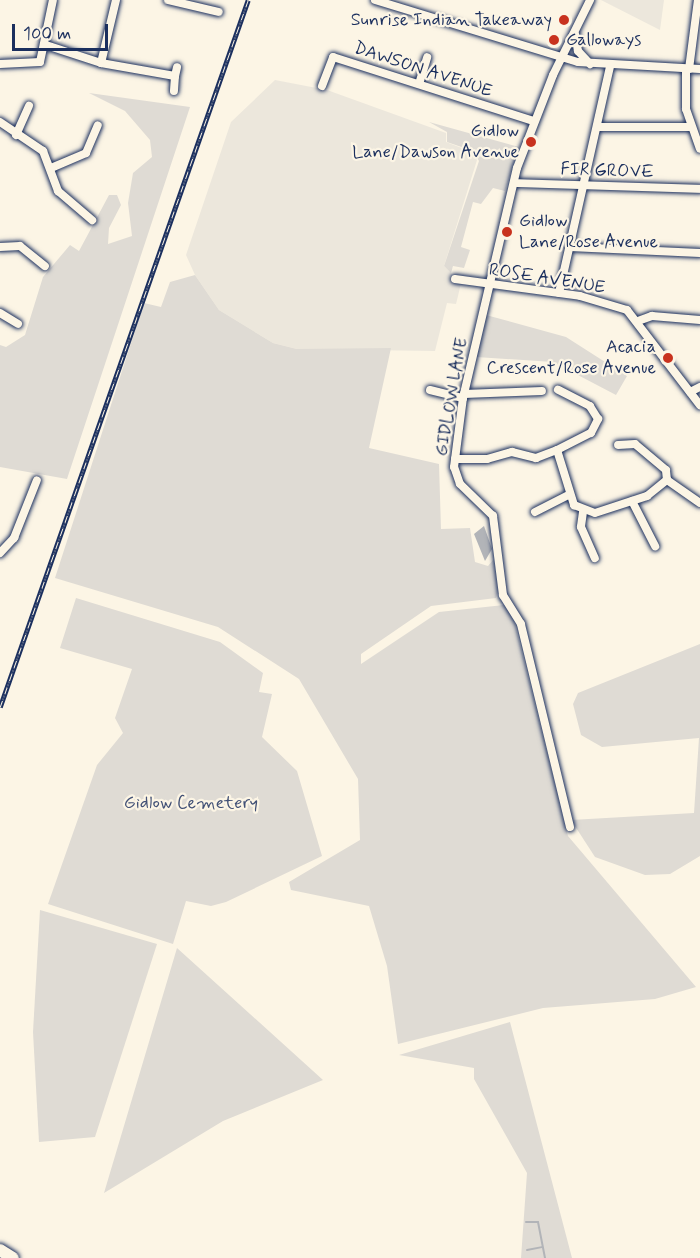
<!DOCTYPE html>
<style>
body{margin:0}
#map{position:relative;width:700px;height:1258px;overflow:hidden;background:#fcf5e5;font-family:Mynerve,sans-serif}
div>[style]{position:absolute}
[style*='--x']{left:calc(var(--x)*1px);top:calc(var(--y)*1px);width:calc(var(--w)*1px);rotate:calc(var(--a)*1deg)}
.built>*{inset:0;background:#ece7dc}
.green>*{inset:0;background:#dfdbd4}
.water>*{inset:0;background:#b2b4b8}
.stream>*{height:2px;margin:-1px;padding:0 1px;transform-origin:1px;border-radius:1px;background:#b2b4b8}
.roads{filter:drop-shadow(0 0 2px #1b2f5e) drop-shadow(0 0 2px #1b2f5e)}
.minor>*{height:8px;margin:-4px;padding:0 4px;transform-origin:4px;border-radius:4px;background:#fcf5e5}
.highway>*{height:12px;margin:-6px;padding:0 6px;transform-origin:6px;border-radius:6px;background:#fcf5e5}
.rail>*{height:4.5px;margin-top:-2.25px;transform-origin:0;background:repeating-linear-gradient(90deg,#fcf5e5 0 7px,#1b2f5e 0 14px);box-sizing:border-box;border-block:2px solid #1b2f5e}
.dots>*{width:16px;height:16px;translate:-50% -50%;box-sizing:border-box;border:3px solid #fcf5e5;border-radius:50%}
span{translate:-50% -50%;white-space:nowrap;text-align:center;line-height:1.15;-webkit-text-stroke:4.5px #fcf5e5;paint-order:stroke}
.poi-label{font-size:18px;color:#1b2f5e}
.right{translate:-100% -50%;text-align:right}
.left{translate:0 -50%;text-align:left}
.street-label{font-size:18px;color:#1b2f5e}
.park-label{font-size:18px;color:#425176}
.scale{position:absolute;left:12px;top:24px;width:96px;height:27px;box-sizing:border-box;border:3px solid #1b2f5e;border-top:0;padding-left:8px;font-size:18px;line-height:21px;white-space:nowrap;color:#1b2f5e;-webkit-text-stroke:4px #fcf5e5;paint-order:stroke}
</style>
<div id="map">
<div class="built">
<div style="clip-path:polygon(601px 0,664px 0,660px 30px)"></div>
<div style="clip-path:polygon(275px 80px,327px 90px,446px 133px,446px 142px,472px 152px,477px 160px,444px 266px,461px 283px,458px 296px,456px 304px,447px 303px,435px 351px,297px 349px,273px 343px,219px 310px,195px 275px,186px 255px,231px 122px)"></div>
</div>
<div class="green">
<div style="clip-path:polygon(89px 93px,190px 107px,67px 479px,0 467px,0 345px,6px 347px,25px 335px,43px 277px,70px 245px,79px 251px,109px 195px,117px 195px,121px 205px,109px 228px,108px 244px,132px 236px,128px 203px,133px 173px,152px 157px,150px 140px,125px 111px)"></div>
<div style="clip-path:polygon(429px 122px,519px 147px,505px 191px,493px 188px,481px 204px,473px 202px,461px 247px,470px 250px,464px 268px,453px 266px,451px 273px,444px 266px,479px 161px,473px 151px,447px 142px,447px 132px)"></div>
<div style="clip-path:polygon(195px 275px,219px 310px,273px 343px,297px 349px,391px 348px,369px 448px,439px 464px,441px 529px,470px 528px,475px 562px,488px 566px,494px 559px,498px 590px,496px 598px,431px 606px,361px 654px,361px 664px,439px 612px,504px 605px,511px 609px,568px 836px,696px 987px,655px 999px,543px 1008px,398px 1044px,387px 966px,369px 906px,291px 890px,289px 882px,360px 840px,358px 779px,299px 679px,218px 627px,55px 578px,144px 303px,161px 307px,170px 282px)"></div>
<div style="clip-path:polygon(486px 315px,566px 337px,627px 376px,616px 395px,553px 362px,476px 357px)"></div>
<div style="clip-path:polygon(76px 598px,220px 642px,263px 673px,259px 692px,272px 694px,262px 737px,297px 771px,322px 856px,226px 902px,211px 906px,186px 901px,173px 944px,48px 904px,97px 765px,123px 733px,115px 718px,132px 669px,60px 648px)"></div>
<div style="clip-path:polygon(700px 644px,700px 856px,670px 874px,645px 875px,595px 857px,571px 820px,694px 813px,699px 738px,602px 747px,581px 735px,573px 704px,578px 693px)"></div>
<div style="clip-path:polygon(40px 910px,157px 944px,95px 1137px,39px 1142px,33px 1032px)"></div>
<div style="clip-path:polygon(177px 948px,323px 1080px,223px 1121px,104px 1193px)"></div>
<div style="clip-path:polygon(510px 1022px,572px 1258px,521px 1258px,527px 1173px,474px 1079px,474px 1068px,399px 1055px)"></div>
</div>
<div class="water">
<div style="clip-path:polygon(484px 526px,492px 549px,485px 561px,474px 534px)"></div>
</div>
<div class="stream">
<div style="--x:526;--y:1222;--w:12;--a:0"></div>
<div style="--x:538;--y:1222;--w:37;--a:79"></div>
<div style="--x:527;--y:1250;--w:15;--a:-11"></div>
</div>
<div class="roads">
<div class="minor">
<div style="--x:168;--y:0;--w:52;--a:13.2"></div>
<div style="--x:375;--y:0;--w:212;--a:17"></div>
<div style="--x:578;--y:62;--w:122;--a:3.3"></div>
<div style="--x:575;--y:34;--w:17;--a:80"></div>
<div style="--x:578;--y:51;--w:18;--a:47"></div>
<div style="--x:46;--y:45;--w:58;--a:18.1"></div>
<div style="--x:101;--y:63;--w:75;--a:10"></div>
<div style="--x:175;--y:76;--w:15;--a:94"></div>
<div style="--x:101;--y:63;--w:65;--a:-76.6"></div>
<div style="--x:0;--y:64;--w:40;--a:-2.9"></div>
<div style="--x:40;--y:62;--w:63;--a:-78.2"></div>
<div style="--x:686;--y:69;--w:40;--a:90"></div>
<div style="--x:686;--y:109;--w:42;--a:70.7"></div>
<div style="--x:689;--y:69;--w:70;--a:-82.6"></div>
<div style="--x:175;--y:76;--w:9;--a:-77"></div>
<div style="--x:419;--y:84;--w:28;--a:-73"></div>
<div style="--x:322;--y:86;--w:31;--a:-69"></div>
<div style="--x:333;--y:57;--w:210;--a:17.7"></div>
<div style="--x:0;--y:122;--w:52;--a:34"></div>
<div style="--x:43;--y:151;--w:43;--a:69.4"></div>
<div style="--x:58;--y:191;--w:45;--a:40.5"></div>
<div style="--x:598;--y:127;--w:93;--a:0"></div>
<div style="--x:16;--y:135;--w:32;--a:-66"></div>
<div style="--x:51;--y:168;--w:38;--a:-23"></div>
<div style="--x:86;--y:153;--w:30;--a:-67"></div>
<div style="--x:514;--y:183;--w:186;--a:1.8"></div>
<div style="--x:0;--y:247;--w:20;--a:-3"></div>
<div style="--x:20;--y:246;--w:32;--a:39"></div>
<div style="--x:570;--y:247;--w:130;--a:2.6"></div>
<div style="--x:455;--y:279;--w:126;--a:7.7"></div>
<div style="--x:580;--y:296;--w:49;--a:16.6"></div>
<div style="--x:627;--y:310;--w:120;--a:52.5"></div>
<div style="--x:559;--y:293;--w:233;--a:-77.3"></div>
<div style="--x:0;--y:313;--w:21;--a:31"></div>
<div style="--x:638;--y:321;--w:15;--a:-20"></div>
<div style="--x:652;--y:316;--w:48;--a:4.8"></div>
<div style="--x:430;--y:390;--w:34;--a:14"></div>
<div style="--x:690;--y:392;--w:11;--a:-27"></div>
<div style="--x:464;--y:394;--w:78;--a:-2.2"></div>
<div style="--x:557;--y:450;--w:38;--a:-27"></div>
<div style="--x:591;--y:433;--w:16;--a:-63"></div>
<div style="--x:598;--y:419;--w:15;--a:-122"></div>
<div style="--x:590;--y:406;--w:36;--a:-153"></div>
<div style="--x:455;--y:459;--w:32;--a:0"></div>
<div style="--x:487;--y:459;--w:26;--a:-16"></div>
<div style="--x:512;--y:452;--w:25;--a:14"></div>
<div style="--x:536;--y:458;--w:22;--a:-21"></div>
<div style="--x:557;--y:450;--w:58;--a:72.8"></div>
<div style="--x:574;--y:505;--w:22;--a:21"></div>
<div style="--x:595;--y:513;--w:55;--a:-18.1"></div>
<div style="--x:647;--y:496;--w:26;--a:-39"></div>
<div style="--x:667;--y:480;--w:10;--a:-96"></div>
<div style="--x:666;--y:470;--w:40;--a:-140"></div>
<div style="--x:635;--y:444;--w:17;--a:177"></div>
<div style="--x:667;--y:480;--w:40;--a:34.9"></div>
<div style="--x:632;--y:501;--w:51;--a:62.9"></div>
<div style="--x:535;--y:512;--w:38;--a:-27"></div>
<div style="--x:583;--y:512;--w:15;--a:98"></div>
<div style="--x:581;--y:527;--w:34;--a:66"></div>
<div style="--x:0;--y:553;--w:21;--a:-47"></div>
<div style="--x:14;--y:538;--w:62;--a:-68.4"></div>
<div style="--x:570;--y:827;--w:209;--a:-103.6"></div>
<div style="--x:521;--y:624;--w:34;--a:-122"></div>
<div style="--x:503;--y:595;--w:80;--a:-97.2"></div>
<div style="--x:493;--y:516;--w:46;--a:-135.9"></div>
<div style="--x:460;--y:484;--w:18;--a:-109"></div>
<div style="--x:454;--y:467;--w:70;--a:-82.6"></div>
<div style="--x:463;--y:398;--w:236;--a:-76.8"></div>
<div style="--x:517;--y:168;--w:100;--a:-68.8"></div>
<div style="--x:553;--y:75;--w:84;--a:-63.7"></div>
</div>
<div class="highway">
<div style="--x:0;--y:1250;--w:15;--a:32"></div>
</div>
</div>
<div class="rail">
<div style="--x:0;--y:707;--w:749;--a:-70.67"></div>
</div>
<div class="dots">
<div style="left:564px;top:20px;background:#c8321e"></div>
<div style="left:554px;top:40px;background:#c8321e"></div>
<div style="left:531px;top:142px;background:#c8321e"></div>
<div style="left:507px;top:232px;background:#c8321e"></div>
<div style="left:668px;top:358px;background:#c8321e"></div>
</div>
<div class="poi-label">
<span class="right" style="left:552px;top:20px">Sunrise Indian Takeaway</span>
<span class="left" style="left:566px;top:40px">Galloways</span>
<span class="right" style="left:519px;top:142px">Gidlow<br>Lane/Dawson Avenue</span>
<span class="left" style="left:519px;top:232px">Gidlow<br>Lane/Rose Avenue</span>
<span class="right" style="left:656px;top:358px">Acacia<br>Crescent/Rose Avenue</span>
</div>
<div class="street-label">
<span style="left:423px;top:70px;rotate:18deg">DAWSON AVENUE</span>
<span style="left:607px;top:171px;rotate:2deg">FIR GROVE</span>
<span style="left:547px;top:279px;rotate:9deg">ROSE AVENUE</span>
<span style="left:452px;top:397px;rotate:-80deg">GIDLOW LANE</span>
</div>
<div class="park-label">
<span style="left:191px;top:803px">Gidlow Cemetery</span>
</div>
<div class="scale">100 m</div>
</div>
